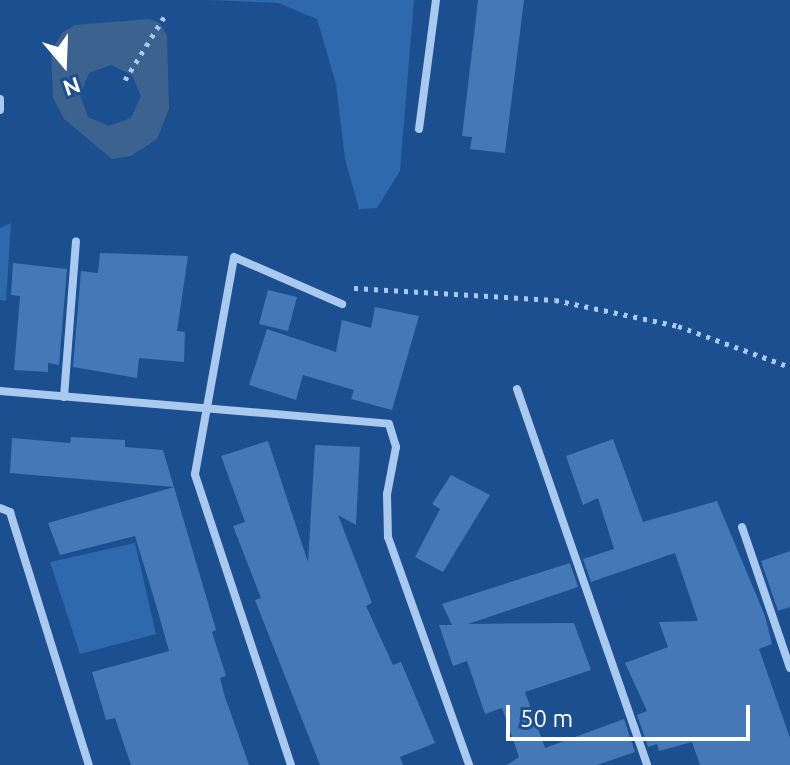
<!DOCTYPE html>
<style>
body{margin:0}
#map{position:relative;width:790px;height:765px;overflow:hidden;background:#1b4f8f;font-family:Ubuntu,sans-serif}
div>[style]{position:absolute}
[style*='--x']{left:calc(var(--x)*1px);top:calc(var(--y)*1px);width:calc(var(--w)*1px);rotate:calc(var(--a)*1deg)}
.green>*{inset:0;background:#2e69ad}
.water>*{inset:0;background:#3c6290}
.building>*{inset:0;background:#4478b7}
.path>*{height:5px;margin-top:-2.5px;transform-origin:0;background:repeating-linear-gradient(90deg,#a9c9ee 0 4px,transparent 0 10px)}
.street>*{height:8px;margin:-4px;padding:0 4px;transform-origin:4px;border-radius:4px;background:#a9c9ee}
span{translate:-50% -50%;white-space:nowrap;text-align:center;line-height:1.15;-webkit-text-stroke:6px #1b4f8f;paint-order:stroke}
.north{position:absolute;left:24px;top:24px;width:80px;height:80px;-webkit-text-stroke:6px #1b4f8f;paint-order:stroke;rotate:161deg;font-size:22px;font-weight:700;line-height:32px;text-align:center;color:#fff}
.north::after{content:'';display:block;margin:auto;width:28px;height:36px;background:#fff;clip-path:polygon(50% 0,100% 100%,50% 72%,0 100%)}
.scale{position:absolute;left:506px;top:705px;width:244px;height:36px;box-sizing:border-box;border:4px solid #fff;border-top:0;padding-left:10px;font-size:24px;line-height:28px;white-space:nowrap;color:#fff;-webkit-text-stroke:6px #1b4f8f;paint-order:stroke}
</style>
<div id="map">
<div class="green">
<div style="clip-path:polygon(207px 0,414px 0,400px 171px,377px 208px,359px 209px,345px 159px,336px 84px,317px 19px,278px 3px)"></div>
<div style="clip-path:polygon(11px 223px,6px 301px,0 300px,0 228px)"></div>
<div style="clip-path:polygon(135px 543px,156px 634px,80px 654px,50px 562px)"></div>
</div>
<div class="water">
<div style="clip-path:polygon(evenodd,149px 19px,160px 23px,167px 36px,169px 109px,157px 139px,131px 156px,112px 159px,64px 119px,53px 98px,51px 52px,62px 33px,75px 25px,149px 19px,111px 65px,132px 75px,141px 96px,131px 118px,109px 126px,88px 117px,80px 95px,89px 73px,111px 65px)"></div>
</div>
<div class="building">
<div style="clip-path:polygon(478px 0,524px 0,505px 153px,470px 149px,472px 137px,462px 136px)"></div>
<div style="clip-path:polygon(100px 253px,188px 256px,177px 331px,185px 332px,184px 362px,139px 358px,137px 378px,73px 367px,81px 271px,98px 273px)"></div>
<div style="clip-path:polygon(13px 263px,67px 269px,59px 365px,48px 363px,48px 372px,14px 370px,20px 296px,11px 295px)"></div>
<div style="clip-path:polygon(268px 290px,297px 297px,288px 331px,259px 324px)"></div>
<div style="clip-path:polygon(375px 307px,419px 316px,392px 410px,351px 399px,354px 390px,303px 375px,296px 400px,249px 385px,267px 329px,336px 352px,342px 320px,371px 328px)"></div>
<div style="clip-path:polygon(71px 437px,125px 440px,125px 447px,163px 450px,216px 630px,212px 632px,226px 676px,220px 678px,224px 694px,249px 765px,131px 765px,115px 718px,106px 720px,92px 672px,169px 651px,156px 605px,135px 536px,60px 555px,48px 523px,174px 487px,10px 473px,12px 438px,70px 443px)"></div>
<div style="clip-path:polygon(613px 439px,643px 522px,717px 501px,765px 616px,772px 644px,759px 649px,790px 738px,790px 765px,700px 765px,692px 742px,659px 751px,657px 744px,648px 747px,637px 715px,647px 711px,625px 663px,668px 647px,659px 622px,698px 621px,675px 553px,591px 582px,583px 559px,614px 549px,598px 498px,583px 505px,566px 456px)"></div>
<div style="clip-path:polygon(268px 441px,308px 562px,315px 445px,360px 447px,356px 525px,338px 515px,372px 603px,366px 606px,393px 665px,401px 662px,435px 743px,400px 757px,403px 765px,320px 765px,255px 600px,261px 598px,233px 526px,245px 522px,221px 456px)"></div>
<div style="clip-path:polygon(451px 475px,490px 495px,443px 572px,415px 557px,440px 509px,432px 504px)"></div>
<div style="clip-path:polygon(790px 551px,790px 607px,778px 611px,761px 561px)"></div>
<div style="clip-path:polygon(570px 563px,578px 587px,468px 624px,574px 623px,591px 670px,525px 692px,545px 748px,624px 719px,635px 752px,597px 765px,507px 765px,519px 757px,502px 708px,485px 714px,467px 661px,453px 666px,439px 625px,452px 625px,442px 604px)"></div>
</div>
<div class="path">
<div style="--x:125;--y:80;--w:78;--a:-58.2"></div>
<div style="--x:354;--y:288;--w:201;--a:3.4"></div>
<div style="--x:555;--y:300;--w:126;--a:11.9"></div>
<div style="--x:678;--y:326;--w:119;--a:20.1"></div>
</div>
<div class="street">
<div style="--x:0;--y:99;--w:11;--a:90"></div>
<div style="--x:419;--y:129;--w:130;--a:-82.5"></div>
<div style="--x:517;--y:389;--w:398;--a:70.9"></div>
<div style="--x:0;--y:391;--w:390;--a:4.8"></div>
<div style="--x:389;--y:424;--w:24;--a:73"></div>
<div style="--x:396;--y:447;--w:48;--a:100.8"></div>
<div style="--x:387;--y:494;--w:43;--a:88.7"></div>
<div style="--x:388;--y:537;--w:242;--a:70.4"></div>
<div style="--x:64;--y:397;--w:156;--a:-85.6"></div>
<div style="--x:0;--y:508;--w:11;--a:22"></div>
<div style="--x:10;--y:512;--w:265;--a:72.7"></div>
<div style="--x:742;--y:527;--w:149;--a:71.2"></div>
<div style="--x:291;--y:765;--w:306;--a:-108.3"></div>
<div style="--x:195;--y:474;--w:220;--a:-79.8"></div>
<div style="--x:234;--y:257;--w:118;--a:23.5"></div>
</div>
<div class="north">N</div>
<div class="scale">50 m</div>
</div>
